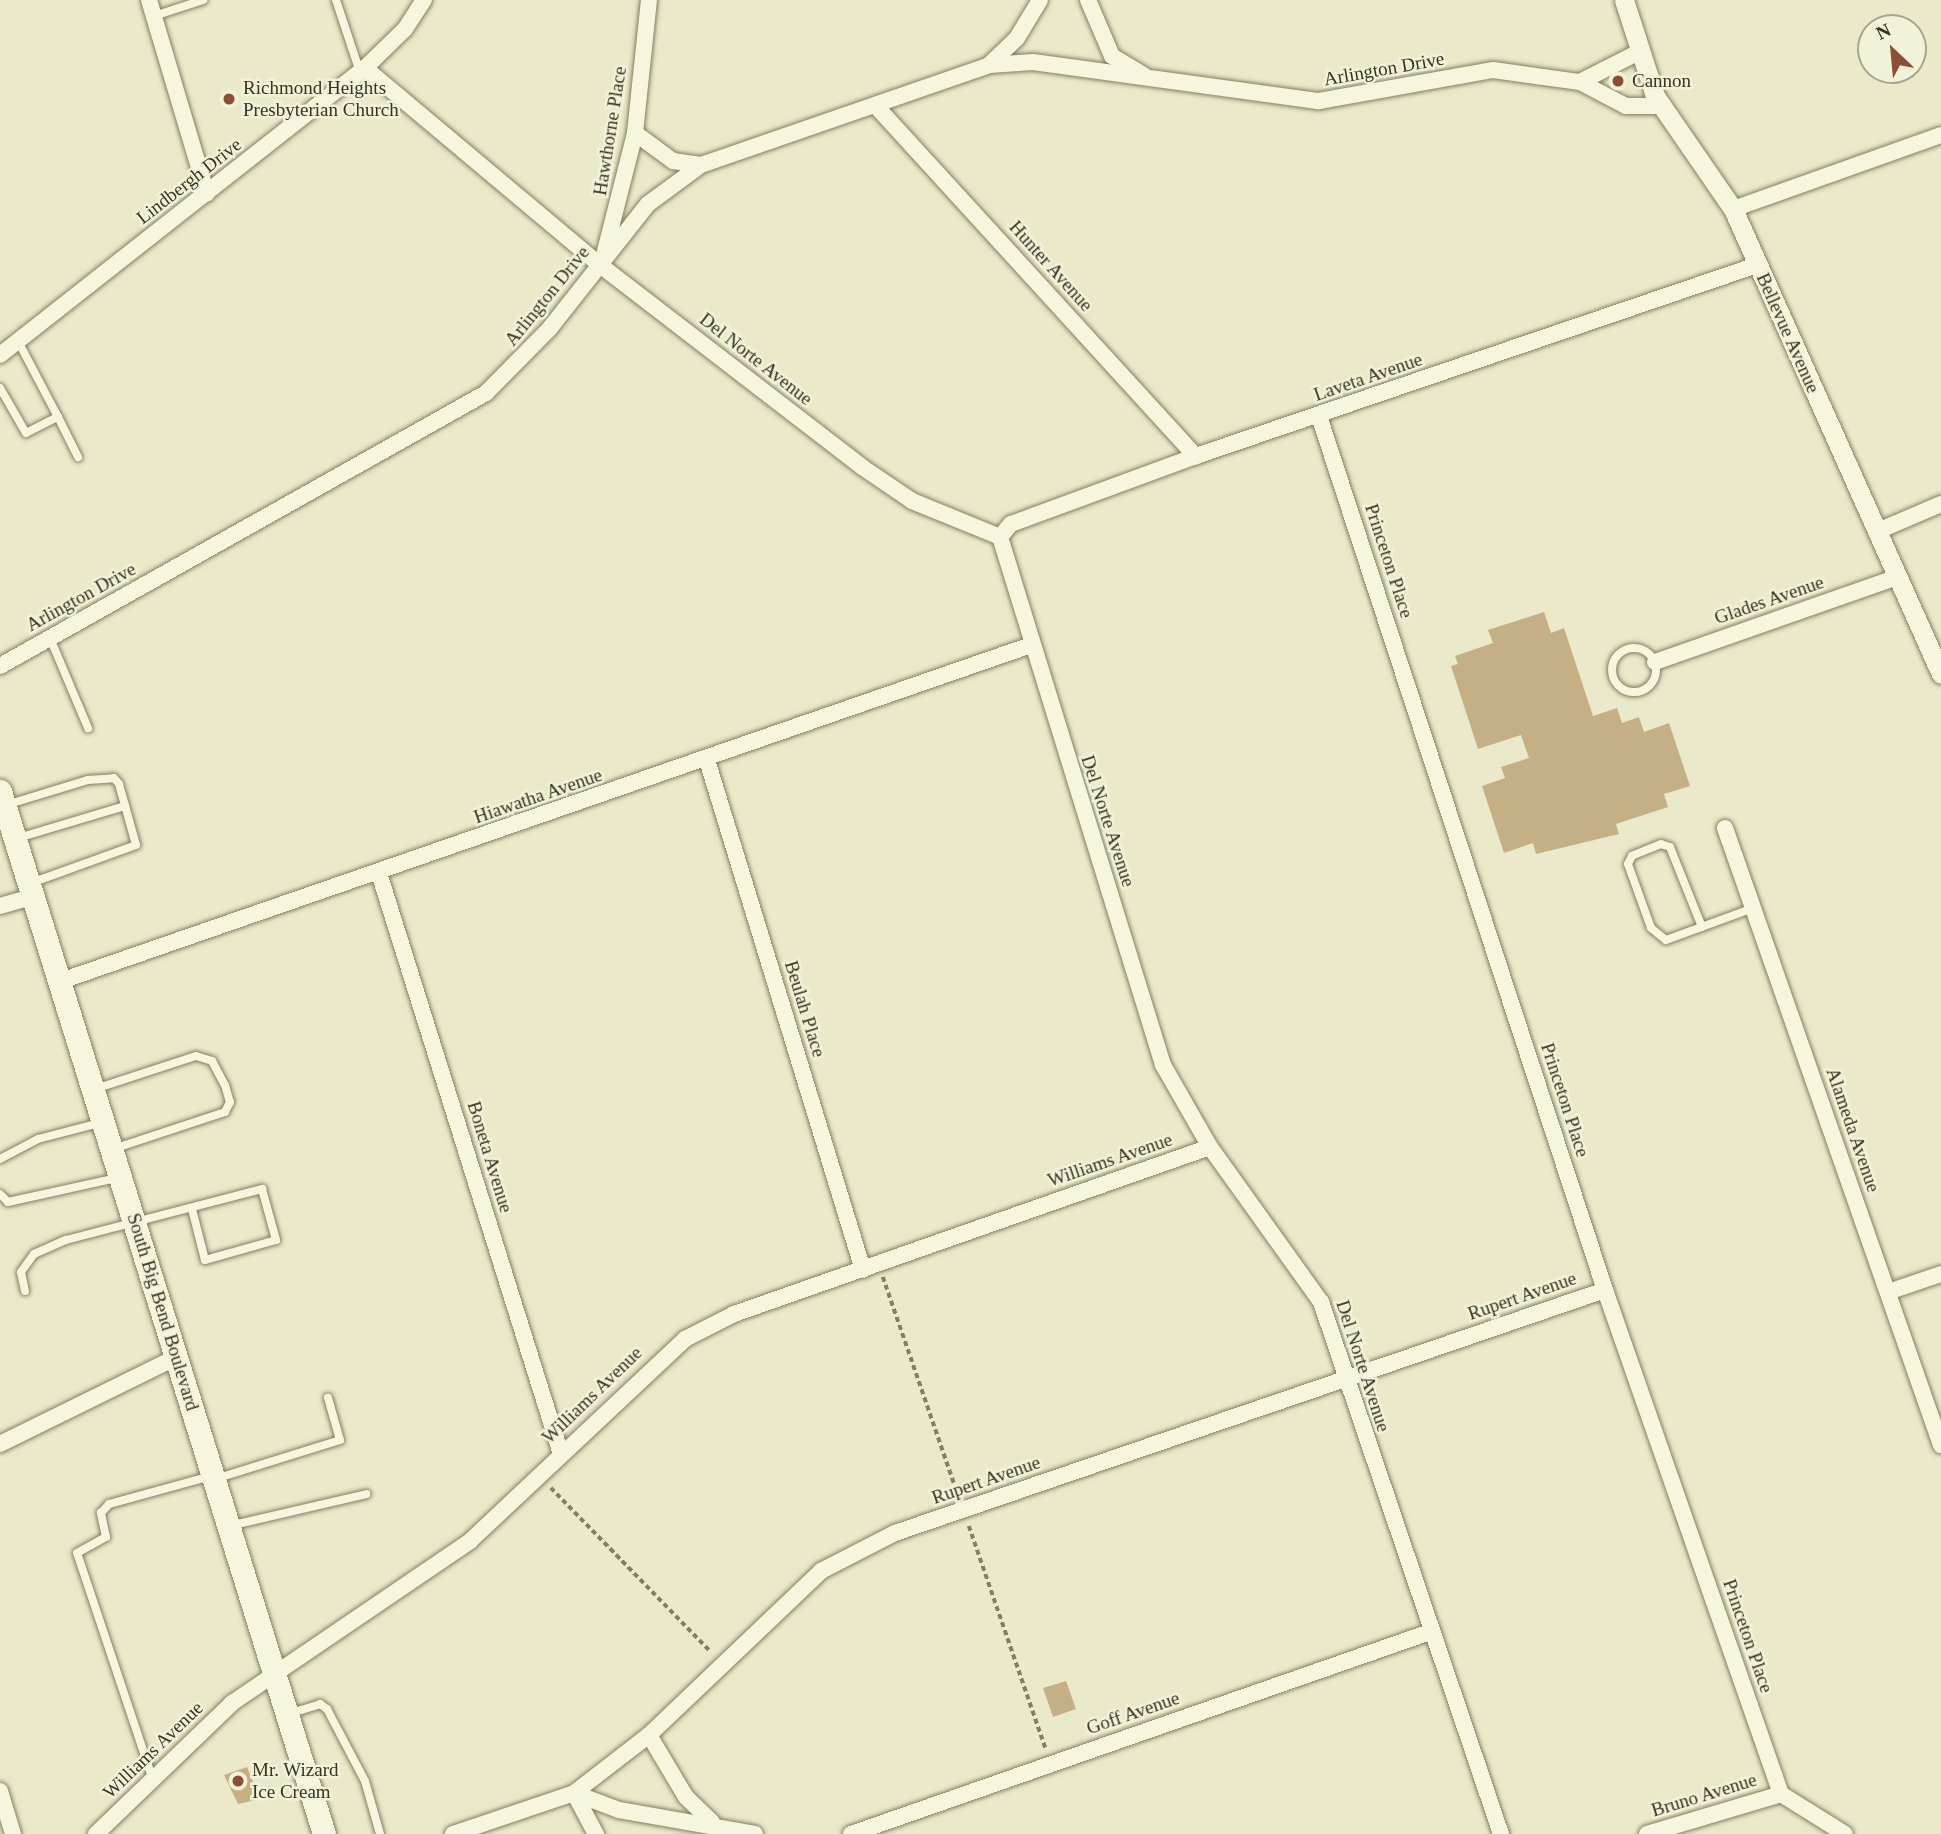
<!DOCTYPE html>
<style>
body{margin:0}
#map{position:relative;width:1941px;height:1834px;overflow:hidden;background:#eae9ca;font-family:"Times New Roman",serif}
div>[style]{position:absolute}
[style*='--x']{left:calc(var(--x)*1px);top:calc(var(--y)*1px);width:calc(var(--w)*1px);rotate:calc(var(--a)*1deg)}
.building>*{inset:0;background:#c4b084}
.path>*{height:3.5px;margin-top:-1.75px;transform-origin:0;background:repeating-linear-gradient(90deg,#857e60 0 5px,transparent 0 8.5px)}
.roads{filter:drop-shadow(0 0 2px #857e60) drop-shadow(0 0 2px #857e60)}
.service>*{height:8px;margin:-4px;padding:0 4px;transform-origin:4px;border-radius:4px;background:#f6f5dd}
.service>.ring{margin:-4px;padding:0;box-sizing:content-box;background:none;border:8px solid #f6f5dd;border-radius:50%}
.minor>*{height:16px;margin:-8px;padding:0 8px;transform-origin:8px;border-radius:8px;background:#f6f5dd}
.tertiary>*{height:19px;margin:-9.5px;padding:0 9.5px;transform-origin:9.5px;border-radius:9.5px;background:#f6f5dd}
.secondary>*{height:23px;margin:-11.5px;padding:0 11.5px;transform-origin:11.5px;border-radius:11.5px;background:#f6f5dd}
.dots>*{width:19px;height:19px;translate:-50% -50%;box-sizing:border-box;border:4px solid #f2f2d9;border-radius:50%}
span{translate:-50% -50%;white-space:nowrap;text-align:center;line-height:1.15;-webkit-text-stroke:5px #f2f2d9;paint-order:stroke}
.street-label{font-size:19px;color:#373222}
.poi-label{font-size:19px;color:#373222}
.left{translate:0 -50%;text-align:left}
.north{position:absolute;left:1857px;top:14px;width:70px;height:70px;box-sizing:border-box;background:#f2f2d9;border:2px solid #a7a590;border-radius:50%;rotate:334deg;font-size:19px;font-weight:700;line-height:28px;text-align:center;color:#373222}
.north::after{content:'';display:block;margin:auto;width:24px;height:32px;background:#8e4d36;clip-path:polygon(50% 0,100% 100%,50% 72%,0 100%)}
</style>
<div id="map">
<div class="building">
<div style="clip-path:polygon(1544px 612px,1551px 633px,1564px 628px,1593px 716px,1617px 708px,1622px 723px,1639px 717px,1644px 732px,1669px 723px,1690px 786px,1664px 794px,1668px 807px,1616px 824px,1619px 834px,1536px 854px,1533px 843px,1504px 853px,1482px 786px,1505px 778px,1501px 767px,1529px 758px,1521px 735px,1478px 749px,1451px 666px,1458px 664px,1455px 656px,1493px 643px,1488px 630px)"></div>
<div style="clip-path:polygon(1066px 1681px,1076px 1709px,1053px 1717px,1043px 1688px)"></div>
<div style="clip-path:polygon(247px 1767px,260px 1799px,238px 1804px,224px 1775px)"></div>
</div>
<div class="path">
<div style="--x:883;--y:1277;--w:231;--a:71"></div>
<div style="--x:551;--y:1488;--w:229;--a:45.7"></div>
<div style="--x:969;--y:1526;--w:237;--a:71"></div>
</div>
<div class="roads">
<div class="service">
<div style="--x:336;--y:0;--w:76;--a:71.6"></div>
<div style="--x:154;--y:16;--w:52;--a:-18.1"></div>
<div style="--x:0;--y:388;--w:52;--a:60"></div>
<div style="--x:26;--y:433;--w:36;--a:-27"></div>
<div style="--x:58;--y:417;--w:86;--a:-117.8"></div>
<div style="--x:58;--y:417;--w:45;--a:63.4"></div>
<div style="--x:50;--y:638;--w:98;--a:67.1"></div>
<div class="ring" style="left:1612px;top:648px;width:36px;height:36px"></div>
<div style="--x:6;--y:805;--w:86;--a:-17"></div>
<div style="--x:88;--y:780;--w:26;--a:-4"></div>
<div style="--x:114;--y:778;--w:8;--a:50"></div>
<div style="--x:119;--y:784;--w:63;--a:74.4"></div>
<div style="--x:136;--y:845;--w:112;--a:160.1"></div>
<div style="--x:18;--y:838;--w:112;--a:-16.7"></div>
<div style="--x:1702;--y:927;--w:86;--a:-111.8"></div>
<div style="--x:1670;--y:847;--w:9;--a:-162"></div>
<div style="--x:1661;--y:844;--w:31;--a:158"></div>
<div style="--x:1632;--y:856;--w:9;--a:117"></div>
<div style="--x:1628;--y:864;--w:68;--a:70.2"></div>
<div style="--x:1651;--y:928;--w:19;--a:39"></div>
<div style="--x:1666;--y:940;--w:93;--a:-20.2"></div>
<div style="--x:95;--y:1089;--w:106;--a:-18.1"></div>
<div style="--x:196;--y:1056;--w:17;--a:17"></div>
<div style="--x:212;--y:1061;--w:27;--a:62"></div>
<div style="--x:225;--y:1085;--w:18;--a:74"></div>
<div style="--x:230;--y:1102;--w:11;--a:117"></div>
<div style="--x:225;--y:1112;--w:118;--a:161.7"></div>
<div style="--x:0;--y:1159;--w:43;--a:-27.8"></div>
<div style="--x:38;--y:1139;--w:64;--a:-14.5"></div>
<div style="--x:0;--y:1194;--w:11;--a:45"></div>
<div style="--x:8;--y:1202;--w:112;--a:-12.4"></div>
<div style="--x:25;--y:1291;--w:19;--a:-102"></div>
<div style="--x:21;--y:1272;--w:22;--a:-54"></div>
<div style="--x:34;--y:1254;--w:35;--a:-24"></div>
<div style="--x:66;--y:1240;--w:203;--a:-14.6"></div>
<div style="--x:262;--y:1189;--w:53;--a:74.6"></div>
<div style="--x:276;--y:1240;--w:74;--a:164.3"></div>
<div style="--x:205;--y:1260;--w:53;--a:-104.3"></div>
<div style="--x:215;--y:1479;--w:131;--a:-17.3"></div>
<div style="--x:340;--y:1440;--w:44;--a:-105.9"></div>
<div style="--x:229;--y:1526;--w:141;--a:-13.1"></div>
<div style="--x:288;--y:1714;--w:34;--a:-17"></div>
<div style="--x:320;--y:1704;--w:9;--a:36"></div>
<div style="--x:327;--y:1709;--w:81;--a:62.2"></div>
<div style="--x:365;--y:1781;--w:55;--a:74.2"></div>
<div style="--x:153;--y:1780;--w:239;--a:-108.5"></div>
<div style="--x:77;--y:1553;--w:33;--a:-29"></div>
<div style="--x:106;--y:1537;--w:25;--a:-102"></div>
<div style="--x:101;--y:1513;--w:12;--a:-48"></div>
<div style="--x:109;--y:1504;--w:106;--a:-15.4"></div>
</div>
<div class="minor">
<div style="--x:149;--y:0;--w:202;--a:73.4"></div>
<div style="--x:1088;--y:0;--w:61;--a:66.8"></div>
<div style="--x:1112;--y:56;--w:37;--a:31"></div>
<div style="--x:989;--y:65;--w:39;--a:-44"></div>
<div style="--x:1017;--y:38;--w:44;--a:-58.8"></div>
<div style="--x:365;--y:68;--w:307;--a:40"></div>
<div style="--x:600;--y:265;--w:331;--a:37.6"></div>
<div style="--x:862;--y:467;--w:60;--a:34.2"></div>
<div style="--x:912;--y:501;--w:95;--a:22.2"></div>
<div style="--x:1000;--y:537;--w:553;--a:72.84"></div>
<div style="--x:1163;--y:1065;--w:95;--a:60.2"></div>
<div style="--x:1210;--y:1147;--w:191;--a:54.4"></div>
<div style="--x:1321;--y:1302;--w:562;--a:71.31"></div>
<div style="--x:1580;--y:82;--w:52;--a:27.6"></div>
<div style="--x:1626;--y:106;--w:35;--a:0"></div>
<div style="--x:875;--y:105;--w:476;--a:47.6"></div>
<div style="--x:635;--y:133;--w:47;--a:36.4"></div>
<div style="--x:673;--y:161;--w:28;--a:8"></div>
<div style="--x:1733;--y:209;--w:221;--a:-19.6"></div>
<div style="--x:604;--y:255;--w:126;--a:-75.7"></div>
<div style="--x:635;--y:133;--w:134;--a:-84"></div>
<div style="--x:0;--y:355;--w:464;--a:-38.2"></div>
<div style="--x:365;--y:68;--w:56;--a:-44.3"></div>
<div style="--x:405;--y:29;--w:35;--a:-57"></div>
<div style="--x:1319;--y:416;--w:920;--a:71.88"></div>
<div style="--x:1605;--y:1290;--w:534;--a:70.75"></div>
<div style="--x:1878;--y:531;--w:69;--a:-23.2"></div>
<div style="--x:1000;--y:537;--w:17;--a:-50"></div>
<div style="--x:1011;--y:524;--w:197;--a:-20.2"></div>
<div style="--x:1196;--y:456;--w:593;--a:-18.8"></div>
<div style="--x:1655;--y:662;--w:257;--a:-19.3"></div>
<div style="--x:0;--y:666;--w:557;--a:-29.32"></div>
<div style="--x:486;--y:393;--w:91;--a:-45.4"></div>
<div style="--x:550;--y:328;--w:158;--a:-51.7"></div>
<div style="--x:648;--y:204;--w:66;--a:-36.3"></div>
<div style="--x:701;--y:165;--w:305;--a:-19.1"></div>
<div style="--x:989;--y:65;--w:44;--a:-3.9"></div>
<div style="--x:1033;--y:62;--w:289;--a:7.8"></div>
<div style="--x:1319;--y:101;--w:177;--a:-10.1"></div>
<div style="--x:1493;--y:70;--w:88;--a:7.9"></div>
<div style="--x:1580;--y:82;--w:68;--a:-26.9"></div>
<div style="--x:707;--y:760;--w:533;--a:72.99"></div>
<div style="--x:1725;--y:828;--w:654;--a:70.71"></div>
<div style="--x:379;--y:873;--w:609;--a:72.61"></div>
<div style="--x:0;--y:906;--w:33;--a:-16"></div>
<div style="--x:58;--y:982;--w:1030;--a:-19.1"></div>
<div style="--x:1888;--y:1292;--w:56;--a:-18.8"></div>
<div style="--x:0;--y:1444;--w:197;--a:-26.2"></div>
<div style="--x:649;--y:1735;--w:72;--a:59.2"></div>
<div style="--x:686;--y:1797;--w:36;--a:44"></div>
<div style="--x:0;--y:1791;--w:45;--a:73.2"></div>
<div style="--x:574;--y:1793;--w:48;--a:20.7"></div>
<div style="--x:619;--y:1810;--w:138;--a:10"></div>
<div style="--x:574;--y:1793;--w:47;--a:61.8"></div>
<div style="--x:96;--y:1834;--w:189;--a:-43.9"></div>
<div style="--x:232;--y:1703;--w:288;--a:-34.2"></div>
<div style="--x:470;--y:1541;--w:295;--a:-43.2"></div>
<div style="--x:685;--y:1339;--w:55;--a:-27"></div>
<div style="--x:734;--y:1314;--w:504;--a:-19.33"></div>
<div style="--x:453;--y:1834;--w:128;--a:-18.7"></div>
<div style="--x:574;--y:1793;--w:95;--a:-37.7"></div>
<div style="--x:649;--y:1735;--w:238;--a:-43.6"></div>
<div style="--x:821;--y:1571;--w:83;--a:-27.2"></div>
<div style="--x:895;--y:1533;--w:750;--a:-18.89"></div>
<div style="--x:851;--y:1834;--w:613;--a:-19.23"></div>
<div style="--x:1647;--y:1834;--w:140;--a:-16.6"></div>
<div style="--x:1781;--y:1794;--w:75;--a:32"></div>
</div>
<div class="tertiary">
<div style="--x:1624;--y:0;--w:101;--a:72.1"></div>
<div style="--x:1655;--y:96;--w:137;--a:55.4"></div>
<div style="--x:1733;--y:209;--w:509;--a:65.9"></div>
</div>
<div class="secondary">
<div style="--x:0;--y:791;--w:1092;--a:72.74"></div>
</div>
</div>
<div class="dots">
<div style="left:1618px;top:81px;background:#8e4d36"></div>
<div style="left:229px;top:99px;background:#8e4d36"></div>
<div style="left:238px;top:1781px;background:#8e4d36"></div>
</div>
<div class="street-label">
<span style="left:1384px;top:69px;rotate:-10deg">Arlington Drive</span>
<span style="left:610px;top:131px;rotate:-81deg">Hawthorne Place</span>
<span style="left:189px;top:181px;rotate:-38deg">Lindbergh Drive</span>
<span style="left:1051px;top:266px;rotate:48deg">Hunter Avenue</span>
<span style="left:547px;top:296px;rotate:-51deg">Arlington Drive</span>
<span style="left:1788px;top:333px;rotate:66deg">Bellevue Avenue</span>
<span style="left:756px;top:359px;rotate:38deg">Del Norte Avenue</span>
<span style="left:1368px;top:377px;rotate:-19deg">Laveta Avenue</span>
<span style="left:1389px;top:561px;rotate:72deg">Princeton Place</span>
<span style="left:81px;top:597px;rotate:-29deg">Arlington Drive</span>
<span style="left:1769px;top:600px;rotate:-19deg">Glades Avenue</span>
<span style="left:538px;top:796px;rotate:-19deg">Hiawatha Avenue</span>
<span style="left:1108px;top:821px;rotate:72deg">Del Norte Avenue</span>
<span style="left:805px;top:1009px;rotate:73deg">Beulah Place</span>
<span style="left:1565px;top:1100px;rotate:72deg">Princeton Place</span>
<span style="left:1853px;top:1130px;rotate:71deg">Alameda Avenue</span>
<span style="left:490px;top:1157px;rotate:73deg">Boneta Avenue</span>
<span style="left:1110px;top:1160px;rotate:-19deg">Williams Avenue</span>
<span style="left:1522px;top:1296px;rotate:-19deg">Rupert Avenue</span>
<span style="left:163px;top:1312px;rotate:73deg">South Big Bend Boulevard</span>
<span style="left:1363px;top:1366px;rotate:72deg">Del Norte Avenue</span>
<span style="left:592px;top:1395px;rotate:-44deg">Williams Avenue</span>
<span style="left:986px;top:1480px;rotate:-19deg">Rupert Avenue</span>
<span style="left:1748px;top:1636px;rotate:71deg">Princeton Place</span>
<span style="left:1133px;top:1713px;rotate:-19deg">Goff Avenue</span>
<span style="left:153px;top:1750px;rotate:-44deg">Williams Avenue</span>
<span style="left:1704px;top:1795px;rotate:-17deg">Bruno Avenue</span>
</div>
<div class="poi-label">
<span class="left" style="left:1632px;top:81px">Cannon</span>
<span class="left" style="left:243px;top:99px">Richmond Heights<br>Presbyterian Church</span>
<span class="left" style="left:252px;top:1781px">Mr. Wizard<br>Ice Cream</span>
</div>
<div class="north">N</div>
</div>
